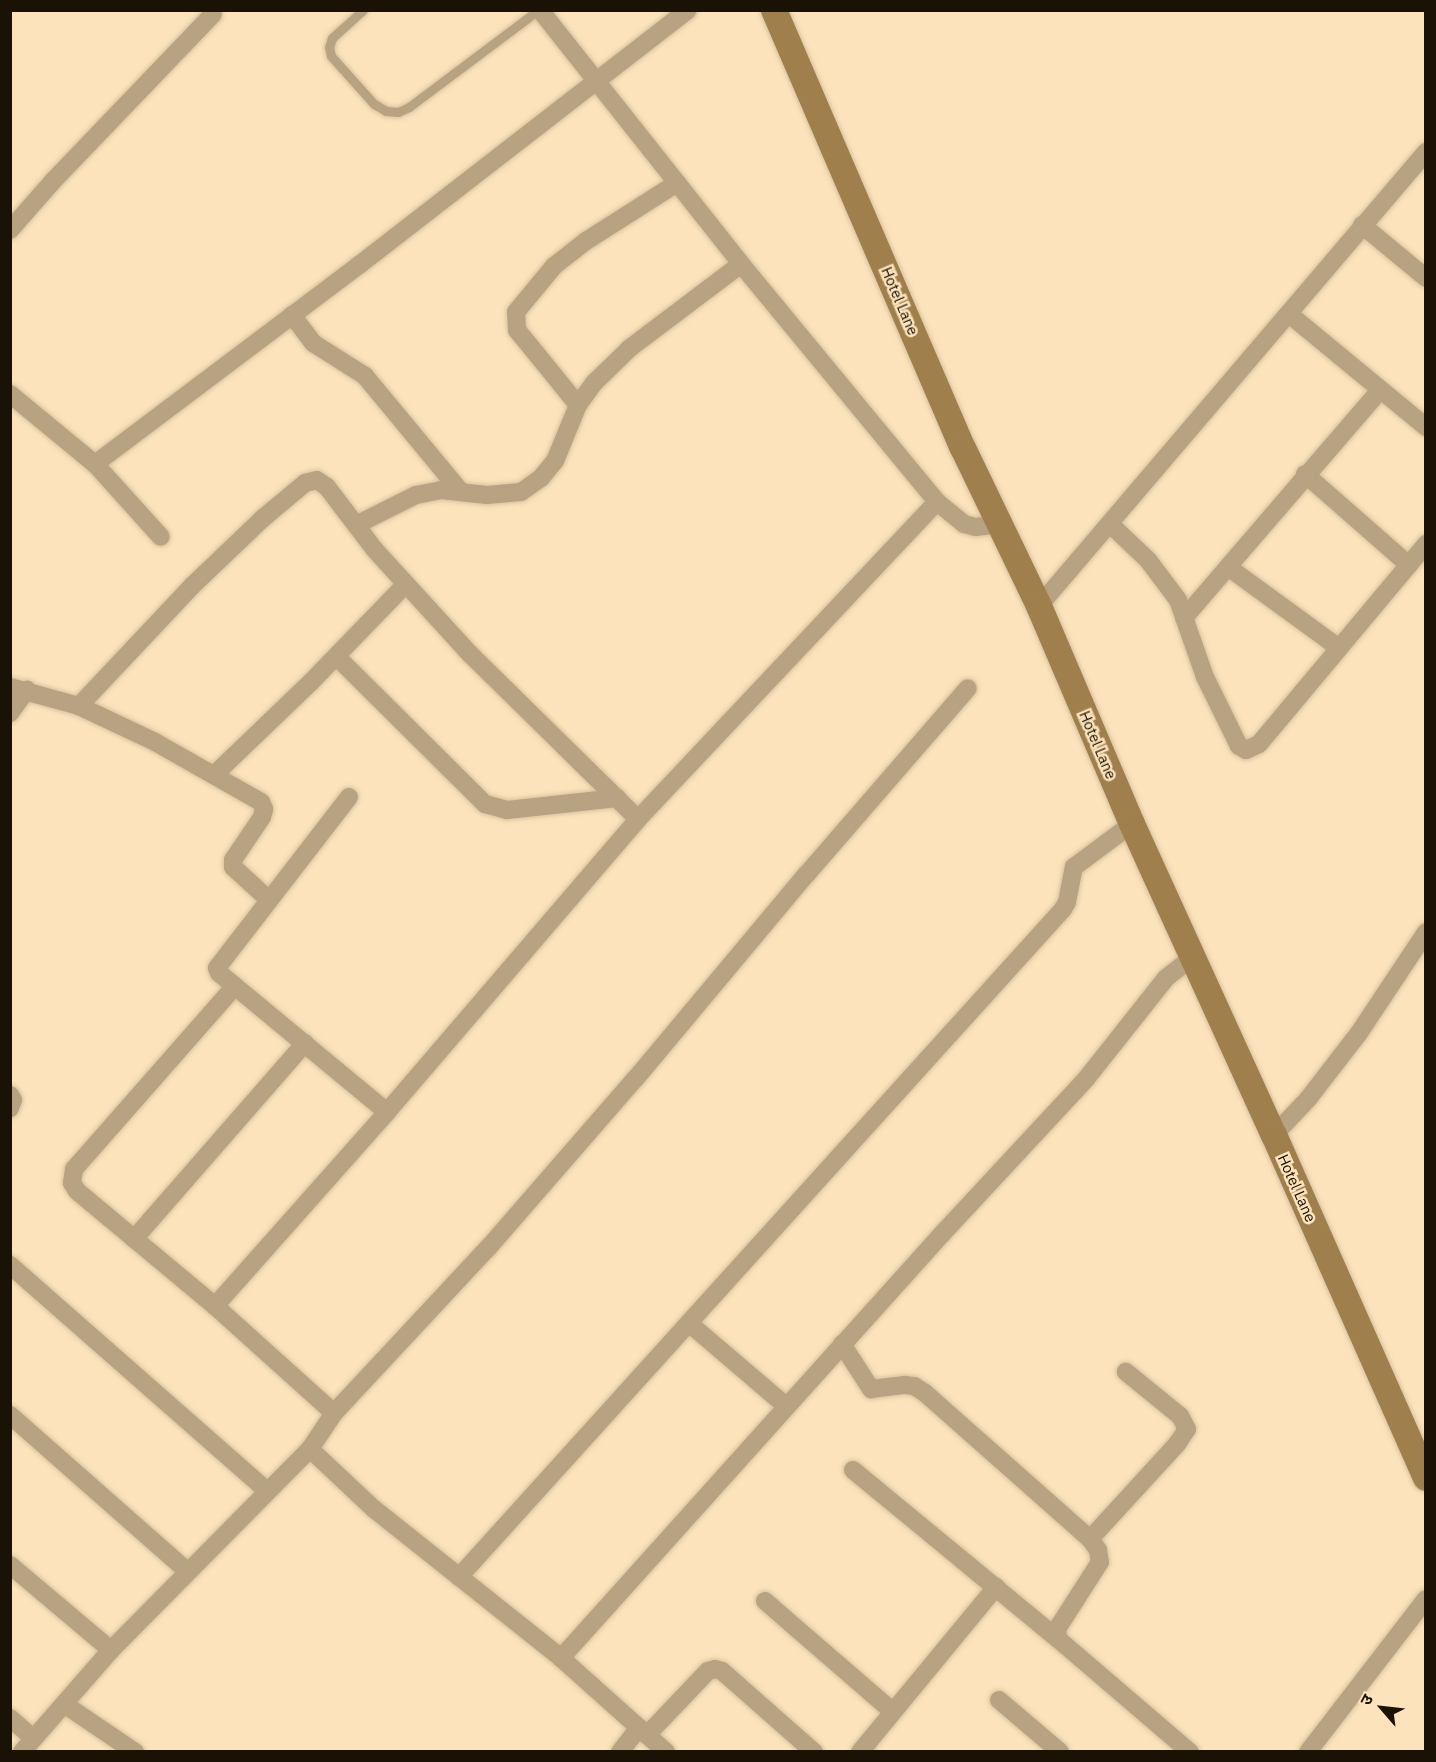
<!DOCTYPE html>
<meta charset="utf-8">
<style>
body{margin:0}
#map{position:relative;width:1436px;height:1762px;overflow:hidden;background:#fce3bb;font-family:"IBM Plex Sans","Noto Sans Devanagari",sans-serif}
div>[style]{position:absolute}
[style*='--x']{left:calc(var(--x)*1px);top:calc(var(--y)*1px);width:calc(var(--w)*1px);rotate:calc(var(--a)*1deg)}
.roads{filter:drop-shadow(0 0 2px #d8c29e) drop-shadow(0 0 2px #d8c29e)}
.lane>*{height:9px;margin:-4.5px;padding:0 4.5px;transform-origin:4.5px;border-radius:4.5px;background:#b7a281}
.street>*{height:18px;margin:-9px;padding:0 9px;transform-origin:9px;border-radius:9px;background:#b7a281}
.secondary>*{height:26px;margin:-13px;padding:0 13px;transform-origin:13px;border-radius:13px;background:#9f804d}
span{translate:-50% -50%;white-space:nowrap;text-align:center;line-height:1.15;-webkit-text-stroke:5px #fce3bb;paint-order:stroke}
.street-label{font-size:15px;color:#1a1204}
.frame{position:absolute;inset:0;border:12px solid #1a1204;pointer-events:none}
.north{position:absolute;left:1352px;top:1678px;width:60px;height:60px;-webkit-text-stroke:4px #fce3bb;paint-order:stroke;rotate:298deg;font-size:16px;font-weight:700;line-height:24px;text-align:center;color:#1a1204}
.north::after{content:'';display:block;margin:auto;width:21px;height:27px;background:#1a1204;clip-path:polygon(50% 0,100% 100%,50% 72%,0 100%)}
</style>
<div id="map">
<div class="roads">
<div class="lane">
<div style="--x:363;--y:10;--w:42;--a:137.9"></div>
<div style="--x:332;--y:38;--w:9;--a:108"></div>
<div style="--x:329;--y:47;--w:9;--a:77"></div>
<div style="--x:331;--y:56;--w:64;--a:48.1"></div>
<div style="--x:374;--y:104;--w:14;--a:30"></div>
<div style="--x:386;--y:111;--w:12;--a:5"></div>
<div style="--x:398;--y:112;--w:12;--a:-24"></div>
<div style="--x:409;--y:107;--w:161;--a:-36.9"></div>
</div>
<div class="street">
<div style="--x:540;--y:10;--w:324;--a:51.6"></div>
<div style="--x:741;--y:264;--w:308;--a:50.5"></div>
<div style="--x:937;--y:502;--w:35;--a:39"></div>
<div style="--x:964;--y:524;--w:12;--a:14"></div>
<div style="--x:976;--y:527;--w:25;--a:-7"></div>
<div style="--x:1362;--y:225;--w:83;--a:39.6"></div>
<div style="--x:10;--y:230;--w:65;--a:-48.7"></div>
<div style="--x:53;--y:181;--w:231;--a:-46.2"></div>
<div style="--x:1289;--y:314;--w:178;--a:39.5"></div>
<div style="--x:292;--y:315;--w:35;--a:53"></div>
<div style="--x:313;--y:343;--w:62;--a:32.4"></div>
<div style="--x:365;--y:376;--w:149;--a:50.4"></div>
<div style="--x:10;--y:394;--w:110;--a:39.5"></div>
<div style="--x:95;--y:464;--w:98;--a:47.9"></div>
<div style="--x:578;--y:405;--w:97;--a:-129.1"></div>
<div style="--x:517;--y:330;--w:18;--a:-93"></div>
<div style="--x:516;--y:312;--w:60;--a:-50.4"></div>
<div style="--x:554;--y:266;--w:41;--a:-38"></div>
<div style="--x:586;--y:241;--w:108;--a:-32.5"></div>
<div style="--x:95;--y:464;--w:331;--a:-37"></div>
<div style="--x:359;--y:265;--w:416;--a:-37.8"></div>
<div style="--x:1305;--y:474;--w:138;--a:41.2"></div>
<div style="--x:1110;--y:524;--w:52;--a:43.5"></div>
<div style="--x:1148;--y:560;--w:50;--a:53.1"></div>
<div style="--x:1178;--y:600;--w:82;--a:70.7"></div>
<div style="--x:1205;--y:677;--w:77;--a:63.8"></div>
<div style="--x:1239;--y:746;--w:8;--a:30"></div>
<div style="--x:1246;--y:750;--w:14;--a:-25"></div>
<div style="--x:1259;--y:744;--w:261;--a:-50.1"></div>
<div style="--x:356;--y:525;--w:67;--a:-26.6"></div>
<div style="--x:416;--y:495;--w:25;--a:-11"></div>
<div style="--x:441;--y:490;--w:46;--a:6.2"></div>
<div style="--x:487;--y:495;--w:34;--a:-5"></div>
<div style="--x:521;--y:492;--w:24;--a:-35"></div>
<div style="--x:541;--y:478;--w:22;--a:-51"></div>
<div style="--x:555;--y:461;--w:61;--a:-67.7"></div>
<div style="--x:578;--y:405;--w:29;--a:-54"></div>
<div style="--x:595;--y:382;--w:49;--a:-44.2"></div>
<div style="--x:630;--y:348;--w:139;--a:-37.1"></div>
<div style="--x:1228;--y:567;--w:137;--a:36.1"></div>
<div style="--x:1039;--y:606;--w:597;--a:-49.55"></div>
<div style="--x:1184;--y:618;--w:301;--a:-49.3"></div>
<div style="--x:337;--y:657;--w:209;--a:44.8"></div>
<div style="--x:485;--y:804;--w:23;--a:15"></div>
<div style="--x:507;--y:810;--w:111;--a:-6.2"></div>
<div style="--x:10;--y:687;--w:72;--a:15.4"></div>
<div style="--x:79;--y:706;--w:84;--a:25.3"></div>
<div style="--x:155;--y:742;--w:122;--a:29.5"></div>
<div style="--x:261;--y:802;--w:8;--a:67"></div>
<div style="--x:264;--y:809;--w:8;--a:104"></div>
<div style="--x:262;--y:817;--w:52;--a:124"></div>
<div style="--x:233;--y:860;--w:7;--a:90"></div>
<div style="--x:233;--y:867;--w:49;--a:42.5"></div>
<div style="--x:79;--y:706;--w:165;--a:-46.7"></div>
<div style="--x:192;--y:586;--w:97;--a:-43.7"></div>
<div style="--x:262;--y:519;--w:56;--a:-39.9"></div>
<div style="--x:305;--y:483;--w:12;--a:-14"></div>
<div style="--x:317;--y:480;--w:12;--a:35"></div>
<div style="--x:327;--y:487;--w:79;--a:52.7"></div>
<div style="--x:375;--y:550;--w:141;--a:47.6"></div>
<div style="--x:470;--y:654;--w:235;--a:44.5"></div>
<div style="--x:10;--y:713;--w:29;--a:-54"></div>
<div style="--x:214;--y:775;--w:134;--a:-43.8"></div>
<div style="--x:311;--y:682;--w:136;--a:-45.9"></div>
<div style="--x:349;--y:797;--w:216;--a:127.7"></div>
<div style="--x:217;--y:968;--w:5;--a:68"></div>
<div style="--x:219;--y:973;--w:218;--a:39.6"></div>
<div style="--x:235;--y:986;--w:244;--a:131.3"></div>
<div style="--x:74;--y:1169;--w:14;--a:98"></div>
<div style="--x:72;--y:1183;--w:9;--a:58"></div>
<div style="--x:77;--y:1191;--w:180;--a:39.8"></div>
<div style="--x:215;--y:1306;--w:160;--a:42"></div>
<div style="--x:10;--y:1095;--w:6;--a:59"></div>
<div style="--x:13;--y:1100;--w:9;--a:111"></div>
<div style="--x:1274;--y:1135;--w:50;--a:-46.6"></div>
<div style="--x:1308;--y:1099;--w:83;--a:-52.3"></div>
<div style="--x:1359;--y:1033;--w:121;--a:-56.4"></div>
<div style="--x:134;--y:1239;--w:260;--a:-48.9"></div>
<div style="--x:10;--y:1265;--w:342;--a:41.3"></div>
<div style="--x:215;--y:1306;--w:259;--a:-48.4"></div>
<div style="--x:387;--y:1112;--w:386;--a:-49.4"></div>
<div style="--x:638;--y:819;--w:436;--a:-46.7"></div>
<div style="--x:690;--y:1324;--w:126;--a:40.5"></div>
<div style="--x:842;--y:1344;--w:54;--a:57.2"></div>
<div style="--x:871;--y:1389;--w:34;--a:-7"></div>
<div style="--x:905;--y:1385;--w:9;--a:6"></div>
<div style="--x:914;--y:1386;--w:13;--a:32"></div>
<div style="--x:925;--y:1393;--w:220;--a:41.5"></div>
<div style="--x:1090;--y:1539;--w:14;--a:54"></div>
<div style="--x:1098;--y:1550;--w:12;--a:81"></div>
<div style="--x:1100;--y:1562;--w:80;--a:122.7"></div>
<div style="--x:1057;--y:1629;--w:10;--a:84"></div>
<div style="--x:1058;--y:1639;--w:174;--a:40.6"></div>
<div style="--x:10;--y:1415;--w:236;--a:41.4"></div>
<div style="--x:310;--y:1449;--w:88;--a:43.2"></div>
<div style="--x:374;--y:1509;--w:239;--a:38.5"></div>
<div style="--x:561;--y:1658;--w:141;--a:41.8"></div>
<div style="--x:853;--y:1470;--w:266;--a:39.5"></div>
<div style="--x:1090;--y:1539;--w:129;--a:-47.5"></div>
<div style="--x:1177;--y:1444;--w:18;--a:-56"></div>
<div style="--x:1187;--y:1429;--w:15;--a:-118"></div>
<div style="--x:1180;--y:1416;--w:70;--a:-140.8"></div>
<div style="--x:10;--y:1565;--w:132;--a:40.1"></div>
<div style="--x:459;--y:1577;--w:901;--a:-47.88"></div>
<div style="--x:1063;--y:909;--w:8;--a:-60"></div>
<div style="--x:1067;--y:902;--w:36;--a:-79"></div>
<div style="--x:1074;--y:867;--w:72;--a:-36.6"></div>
<div style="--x:765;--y:1601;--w:169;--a:40.9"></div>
<div style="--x:561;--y:1658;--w:570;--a:-48.06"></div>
<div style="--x:942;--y:1234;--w:212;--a:-47.1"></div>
<div style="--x:1086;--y:1079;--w:129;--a:-51.6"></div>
<div style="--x:1166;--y:978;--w:34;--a:-38"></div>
<div style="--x:999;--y:1700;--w:80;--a:40.4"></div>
<div style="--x:64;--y:1704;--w:86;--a:34.1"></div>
<div style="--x:10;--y:1718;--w:30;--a:41"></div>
<div style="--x:647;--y:1735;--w:88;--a:-46.4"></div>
<div style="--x:708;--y:1671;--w:7;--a:-16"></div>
<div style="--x:715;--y:1669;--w:7;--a:16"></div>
<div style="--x:722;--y:1671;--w:123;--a:41.4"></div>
<div style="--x:22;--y:1752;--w:135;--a:-48.9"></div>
<div style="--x:111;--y:1650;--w:283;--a:-45.3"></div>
<div style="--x:310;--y:1449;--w:43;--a:-56.3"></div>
<div style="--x:334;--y:1413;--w:226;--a:-47"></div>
<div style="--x:488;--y:1248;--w:225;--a:-49"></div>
<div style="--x:636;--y:1078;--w:265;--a:-50.1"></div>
<div style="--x:806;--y:875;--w:247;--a:-49.1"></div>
<div style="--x:620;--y:1752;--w:31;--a:-52"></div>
<div style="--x:860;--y:1752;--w:214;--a:-50.5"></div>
<div style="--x:1308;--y:1752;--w:193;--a:-52.4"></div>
</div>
<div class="secondary">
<div style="--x:774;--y:10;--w:477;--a:66.7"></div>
<div style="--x:963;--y:448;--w:175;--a:64.3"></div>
<div style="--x:1039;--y:606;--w:237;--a:66.9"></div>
<div style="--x:1132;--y:824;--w:342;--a:65.5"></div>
<div style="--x:1274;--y:1135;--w:375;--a:66.1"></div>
</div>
</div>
<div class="street-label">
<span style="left:900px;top:301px;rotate:67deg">Hotel Lane</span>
<span style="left:1098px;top:745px;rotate:67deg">Hotel Lane</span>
<span style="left:1297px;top:1188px;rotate:66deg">Hotel Lane</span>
</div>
<div class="frame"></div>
<div class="north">उ</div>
</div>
